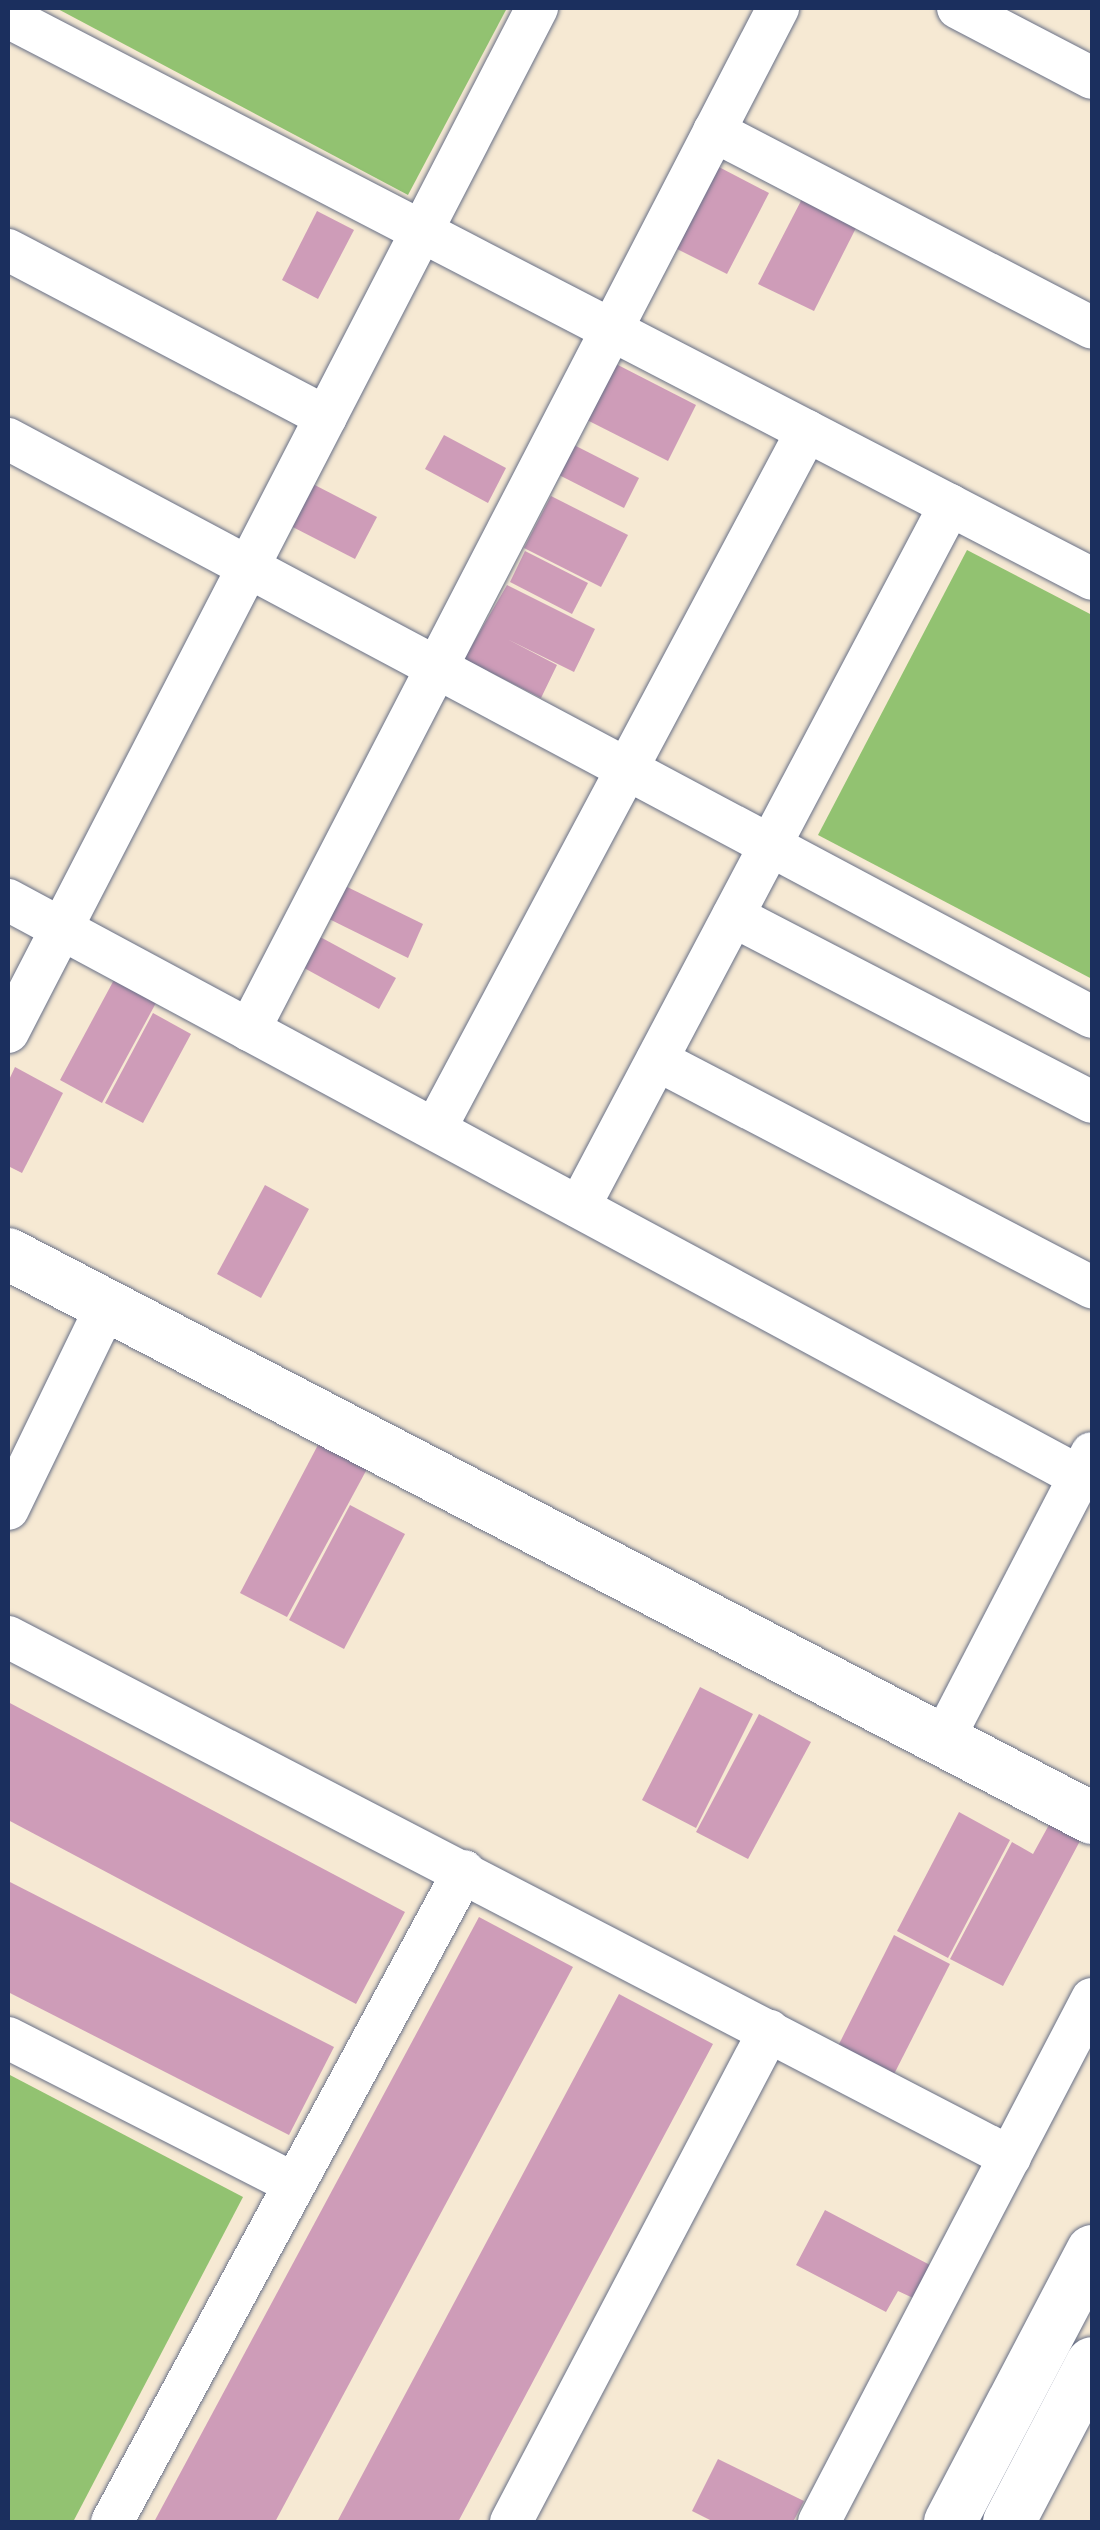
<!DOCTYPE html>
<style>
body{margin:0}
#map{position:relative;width:1100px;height:2530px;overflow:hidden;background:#f6e9d3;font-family:"Balsamiq Sans",sans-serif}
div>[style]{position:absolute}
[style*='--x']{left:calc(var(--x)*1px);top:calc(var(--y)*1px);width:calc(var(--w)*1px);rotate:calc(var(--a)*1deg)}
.green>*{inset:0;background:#92c271}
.building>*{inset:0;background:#ce9cb8}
.roads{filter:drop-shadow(0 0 2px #687087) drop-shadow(0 0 2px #687087)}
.minor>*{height:42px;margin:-21px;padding:0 21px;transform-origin:21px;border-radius:21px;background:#fff}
.tertiary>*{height:52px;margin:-26px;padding:0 26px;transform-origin:26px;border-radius:26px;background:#fff}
span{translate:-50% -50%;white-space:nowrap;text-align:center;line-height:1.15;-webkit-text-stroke:10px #fbf7ec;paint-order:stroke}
.frame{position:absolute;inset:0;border:10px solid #1b2f5e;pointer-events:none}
</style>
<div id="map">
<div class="green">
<div style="clip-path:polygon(56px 8px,507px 8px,408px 195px)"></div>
<div style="clip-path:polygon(967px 550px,1092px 615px,1092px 979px,818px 835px)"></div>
<div style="clip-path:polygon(8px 2074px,243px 2197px,73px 2522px,8px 2522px)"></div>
</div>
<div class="building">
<div style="clip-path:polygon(717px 166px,769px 193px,727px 274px,675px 248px)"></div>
<div style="clip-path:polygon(803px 197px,858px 224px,814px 311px,758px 284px)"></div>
<div style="clip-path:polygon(317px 211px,354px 230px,318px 299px,282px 280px)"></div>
<div style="clip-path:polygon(616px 364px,696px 405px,668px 461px,587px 420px)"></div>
<div style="clip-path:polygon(444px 435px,506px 468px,488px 503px,425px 469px)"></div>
<div style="clip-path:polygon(574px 445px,639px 478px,624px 508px,559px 475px)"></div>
<div style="clip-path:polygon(305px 480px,377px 517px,355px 559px,283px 522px)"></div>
<div style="clip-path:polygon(551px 496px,628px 535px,601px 587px,524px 548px)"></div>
<div style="clip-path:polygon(525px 551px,588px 583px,572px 614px,510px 582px)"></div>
<div style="clip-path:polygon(507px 585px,595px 629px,574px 672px,507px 639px,557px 665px,541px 698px,464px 659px)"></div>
<div style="clip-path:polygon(337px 882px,423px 924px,408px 958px,321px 915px)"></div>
<div style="clip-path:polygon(311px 932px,396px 978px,379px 1009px,295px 963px)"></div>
<div style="clip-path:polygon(115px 978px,157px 1001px,102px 1103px,60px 1080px)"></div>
<div style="clip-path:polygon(153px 1013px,191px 1034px,143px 1123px,105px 1103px)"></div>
<div style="clip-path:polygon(15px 1067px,63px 1093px,22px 1173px,8px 1166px,8px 1082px)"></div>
<div style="clip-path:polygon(265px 1185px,309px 1209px,261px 1298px,217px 1274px)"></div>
<div style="clip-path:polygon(319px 1443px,367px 1469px,287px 1617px,240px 1593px)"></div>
<div style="clip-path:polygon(350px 1505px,405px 1534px,344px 1649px,289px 1620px)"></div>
<div style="clip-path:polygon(700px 1687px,753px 1714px,696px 1828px,642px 1800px)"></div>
<div style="clip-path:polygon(8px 1702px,405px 1912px,356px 2004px,8px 1820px)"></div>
<div style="clip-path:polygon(759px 1714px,811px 1742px,748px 1859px,696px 1832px)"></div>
<div style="clip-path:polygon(959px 1812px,1010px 1840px,948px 1958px,897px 1931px)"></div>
<div style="clip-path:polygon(1050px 1823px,1081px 1839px,1003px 1986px,950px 1959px,1012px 1842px,1033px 1854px)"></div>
<div style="clip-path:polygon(8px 1881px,334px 2047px,289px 2135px,8px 1992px)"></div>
<div style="clip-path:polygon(479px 1917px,573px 1967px,275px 2522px,154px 2522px)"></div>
<div style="clip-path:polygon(894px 1935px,950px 1964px,890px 2082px,834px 2054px)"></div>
<div style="clip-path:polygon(619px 1994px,713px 2044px,458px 2522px,337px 2522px)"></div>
<div style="clip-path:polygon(825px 2210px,930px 2265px,913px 2298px,898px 2291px,886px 2312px,796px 2265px)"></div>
<div style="clip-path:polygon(718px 2459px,804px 2501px,793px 2522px,714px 2522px,692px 2511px)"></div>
</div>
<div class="roads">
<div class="minor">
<div style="--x:958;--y:8;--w:151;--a:27.6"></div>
<div style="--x:8;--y:17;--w:1221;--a:27.4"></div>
<div style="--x:714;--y:131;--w:426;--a:27.5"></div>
<div style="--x:8;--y:250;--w:359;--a:27.7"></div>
<div style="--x:8;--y:439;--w:1228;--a:28.07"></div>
<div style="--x:8;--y:900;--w:1217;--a:28.29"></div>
<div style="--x:733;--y:916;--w:404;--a:27.4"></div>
<div style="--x:249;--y:1030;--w:1151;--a:-62.63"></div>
<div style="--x:8;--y:1032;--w:1153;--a:-62.68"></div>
<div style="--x:657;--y:1060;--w:491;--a:27.6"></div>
<div style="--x:435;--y:1129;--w:791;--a:-61.94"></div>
<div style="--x:579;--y:1207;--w:794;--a:-62.14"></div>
<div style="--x:8;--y:1509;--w:227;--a:-64.1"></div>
<div style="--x:8;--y:1637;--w:1129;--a:27.43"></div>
<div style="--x:943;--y:1740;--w:323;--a:-62.6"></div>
<div style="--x:8;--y:2038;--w:321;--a:27"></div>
<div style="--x:112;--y:2522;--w:740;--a:-61.6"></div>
<div style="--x:511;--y:2522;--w:555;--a:-62.28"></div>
<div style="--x:819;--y:2522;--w:590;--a:-62.44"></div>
</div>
<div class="tertiary">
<div style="--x:8;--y:1254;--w:1222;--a:27.49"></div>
<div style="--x:950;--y:2522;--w:306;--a:-62.3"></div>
<div style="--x:1009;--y:2522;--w:179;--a:-62.4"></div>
</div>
</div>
<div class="frame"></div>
</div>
